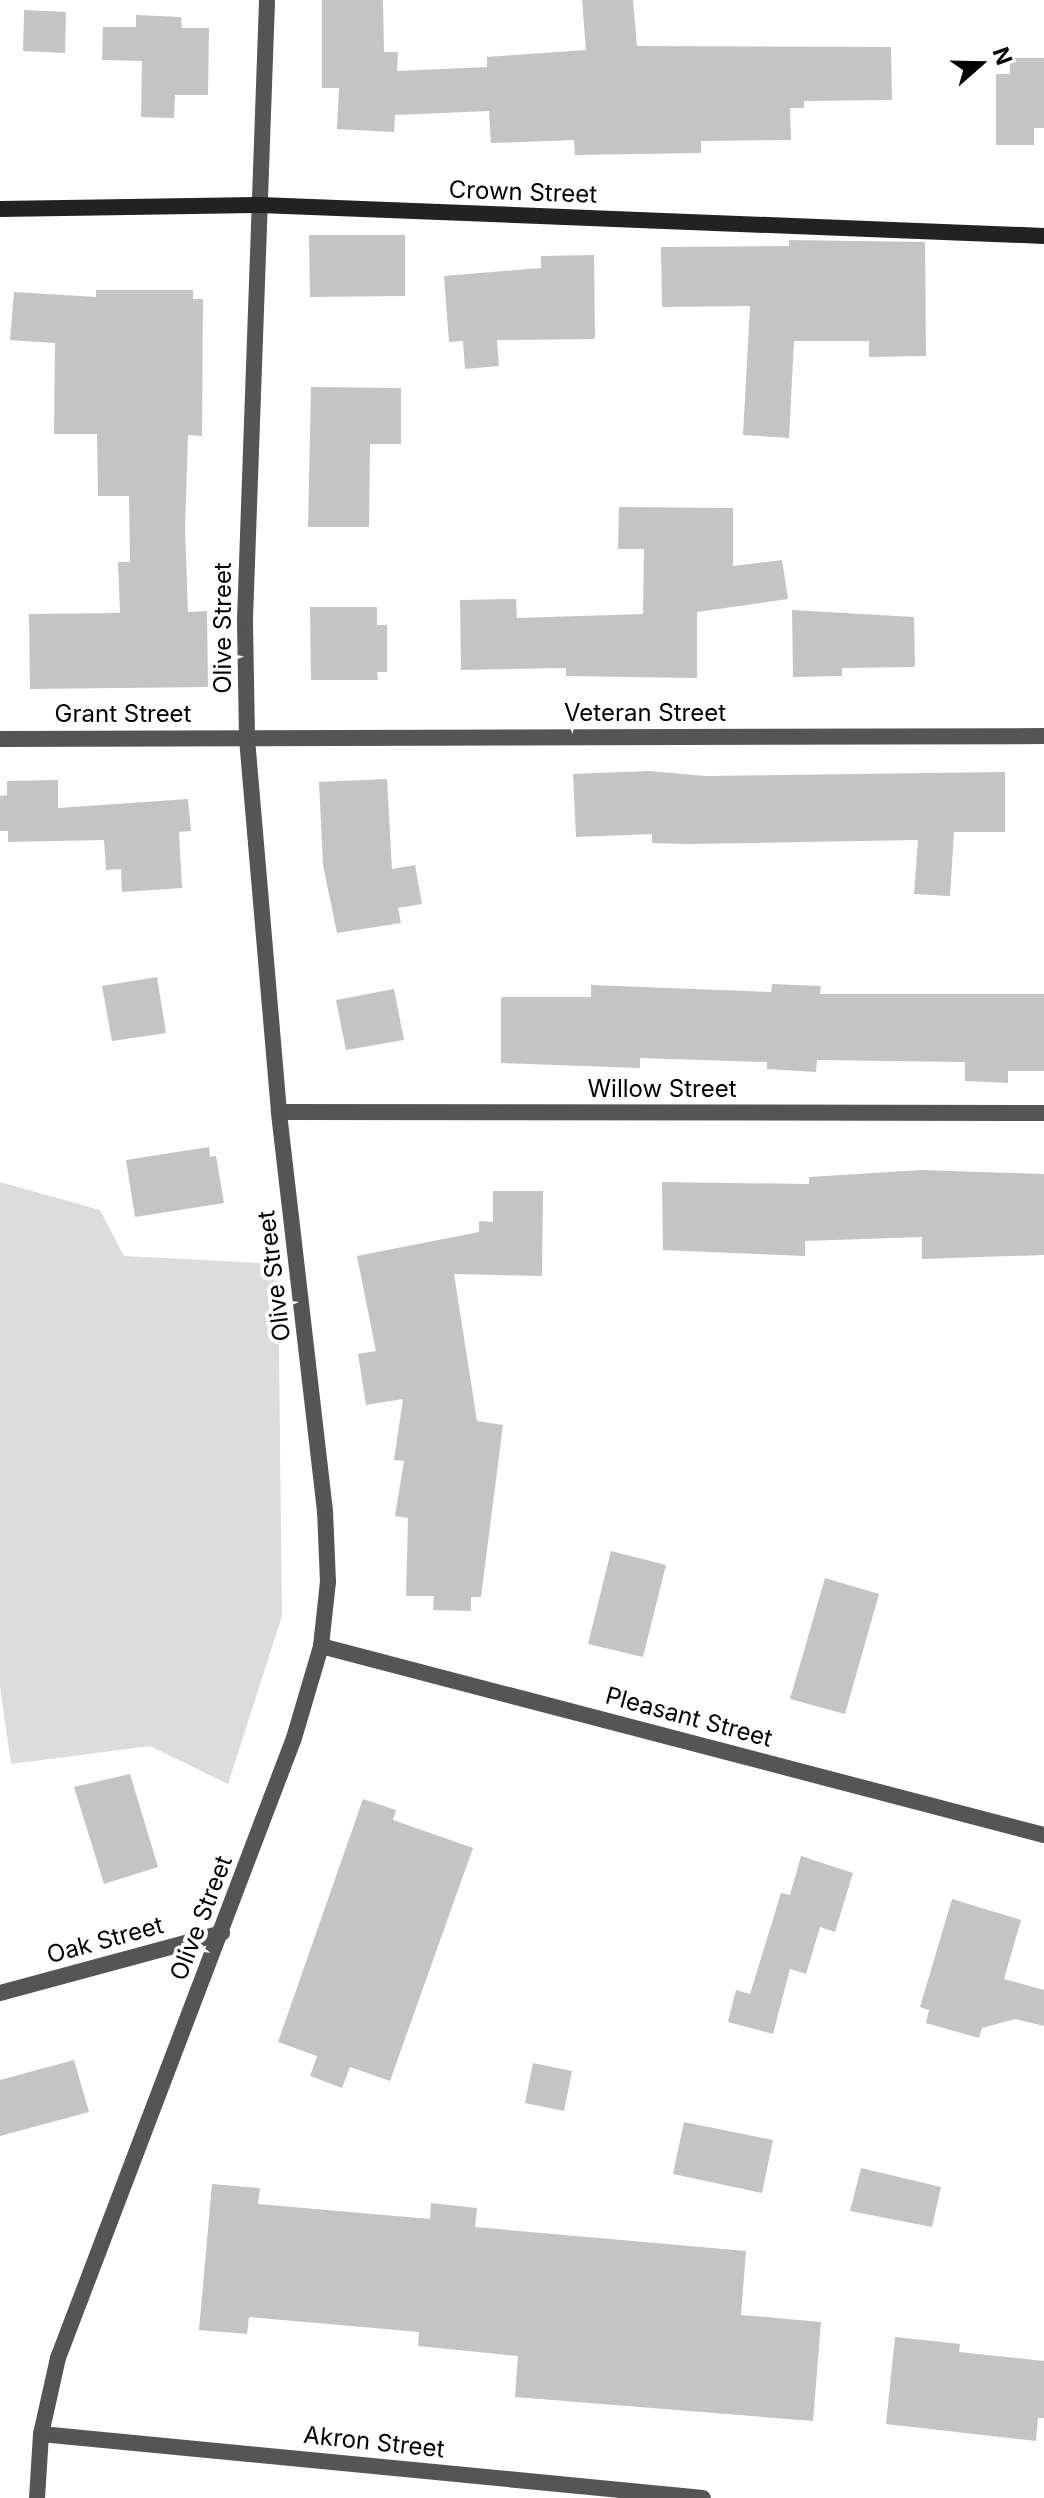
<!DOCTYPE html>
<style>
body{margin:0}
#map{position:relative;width:1044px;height:2498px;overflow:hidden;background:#fff;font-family:Inter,sans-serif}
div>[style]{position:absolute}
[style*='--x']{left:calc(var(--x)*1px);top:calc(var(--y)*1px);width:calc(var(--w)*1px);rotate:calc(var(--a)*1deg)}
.green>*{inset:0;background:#dcdcdc}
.building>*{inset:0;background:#c4c4c4}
.street>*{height:16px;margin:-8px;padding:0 8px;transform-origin:8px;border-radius:8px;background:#555}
.secondary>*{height:16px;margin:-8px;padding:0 8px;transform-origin:8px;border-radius:8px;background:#222}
span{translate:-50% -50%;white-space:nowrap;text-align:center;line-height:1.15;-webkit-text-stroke:8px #fff;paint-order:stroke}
.street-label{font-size:24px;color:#000}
.north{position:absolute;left:940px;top:24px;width:80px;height:80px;-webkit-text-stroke:6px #fff;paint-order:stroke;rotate:70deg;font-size:22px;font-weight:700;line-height:32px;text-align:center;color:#000}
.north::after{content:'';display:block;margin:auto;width:28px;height:36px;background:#000;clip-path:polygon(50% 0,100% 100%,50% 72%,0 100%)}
</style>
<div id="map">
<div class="green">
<div style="clip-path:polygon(0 1182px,100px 1210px,124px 1256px,278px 1264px,282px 1616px,228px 1784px,150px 1746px,11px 1764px,0 1686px)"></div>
</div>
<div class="building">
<div style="clip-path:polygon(322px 0,383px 0,384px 52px,398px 52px,397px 71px,487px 67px,487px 57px,586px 50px,582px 0,633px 0,637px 46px,891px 47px,892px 100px,804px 101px,804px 108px,790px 108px,791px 140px,701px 141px,701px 153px,575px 155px,574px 140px,491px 143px,489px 111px,395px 115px,394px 132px,337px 129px,339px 88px,322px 88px)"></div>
<div style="clip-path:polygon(24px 10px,66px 12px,65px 53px,23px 51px)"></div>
<div style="clip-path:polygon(136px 15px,181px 17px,182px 28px,209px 28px,208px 95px,175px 95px,174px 118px,141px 117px,142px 61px,102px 60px,103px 27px,136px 27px)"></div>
<div style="clip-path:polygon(1010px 58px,1044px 58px,1044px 128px,1034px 128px,1034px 145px,996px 145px,996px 74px,1010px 74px)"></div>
<div style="clip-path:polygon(309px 235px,405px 235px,405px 296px,310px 297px)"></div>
<div style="clip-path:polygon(789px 240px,925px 242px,926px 356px,869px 357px,869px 341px,794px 341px,789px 438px,743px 435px,750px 306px,662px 307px,661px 247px,789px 246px)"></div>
<div style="clip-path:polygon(594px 255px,595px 339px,497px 340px,499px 366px,465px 369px,463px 341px,449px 342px,444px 276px,541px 268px,541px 256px)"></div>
<div style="clip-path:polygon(96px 290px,193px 290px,193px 299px,203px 299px,202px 436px,188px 435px,185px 528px,188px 612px,207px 611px,208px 687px,30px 689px,29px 614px,120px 613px,118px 562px,130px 562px,129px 496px,98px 496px,97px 434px,54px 434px,55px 343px,10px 340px,14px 292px,96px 297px)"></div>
<div style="clip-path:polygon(311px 387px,401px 388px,401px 444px,370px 444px,369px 527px,308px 527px)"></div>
<div style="clip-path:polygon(619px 507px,733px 508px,733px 566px,782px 560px,788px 599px,697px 612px,697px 678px,566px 676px,566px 668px,461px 670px,460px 600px,516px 599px,517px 618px,643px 614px,644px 549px,618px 549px)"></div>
<div style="clip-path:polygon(310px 607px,377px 607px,377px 625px,387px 625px,387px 672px,377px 672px,378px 680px,311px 680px)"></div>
<div style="clip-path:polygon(792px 610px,914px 617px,915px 667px,842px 668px,842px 676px,793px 677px)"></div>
<div style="clip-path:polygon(649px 771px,705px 776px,1005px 772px,1005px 832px,954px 832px,950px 896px,914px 894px,918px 840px,687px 844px,652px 843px,652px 834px,576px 837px,573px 774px)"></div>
<div style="clip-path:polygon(387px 779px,392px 869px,415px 865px,422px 904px,398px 908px,401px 923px,337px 933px,323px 865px,319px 782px)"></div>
<div style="clip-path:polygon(58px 780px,58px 808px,188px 799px,191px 831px,179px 832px,182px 888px,122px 892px,121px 869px,106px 870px,104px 840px,8px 842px,8px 831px,0 831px,0 796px,7px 795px,7px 781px)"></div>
<div style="clip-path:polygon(157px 977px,166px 1033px,112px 1041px,102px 986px)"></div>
<div style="clip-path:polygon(772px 984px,821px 986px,820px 994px,1044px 994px,1044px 1071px,1008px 1071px,1008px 1083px,965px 1081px,965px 1062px,817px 1060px,816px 1072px,767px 1069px,767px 1062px,640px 1058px,640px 1068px,501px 1063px,501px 997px,591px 997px,591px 985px,771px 992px)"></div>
<div style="clip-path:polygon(394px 989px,404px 1040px,346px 1050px,336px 1000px)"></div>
<div style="clip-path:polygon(209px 1147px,210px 1157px,216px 1156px,224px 1203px,135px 1217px,126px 1160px)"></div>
<div style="clip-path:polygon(922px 1170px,1044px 1174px,1044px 1255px,922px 1259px,922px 1237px,805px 1241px,805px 1256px,663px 1250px,662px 1182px,809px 1184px,809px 1177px)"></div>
<div style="clip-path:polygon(493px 1191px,543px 1191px,542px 1276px,454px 1274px,477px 1421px,503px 1425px,481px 1597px,471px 1597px,471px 1611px,433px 1610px,434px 1596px,406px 1596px,408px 1518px,395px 1516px,404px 1461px,394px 1460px,403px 1399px,366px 1405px,358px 1354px,376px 1351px,357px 1256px,479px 1232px,479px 1221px,493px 1222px)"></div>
<div style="clip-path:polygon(611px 1551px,666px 1565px,643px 1657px,588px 1644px)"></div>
<div style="clip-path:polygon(825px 1578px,879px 1594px,845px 1714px,790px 1699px)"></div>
<div style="clip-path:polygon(130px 1774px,158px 1867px,104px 1884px,74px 1787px)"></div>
<div style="clip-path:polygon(363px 1799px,396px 1810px,393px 1820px,473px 1848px,390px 2081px,350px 2067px,342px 2088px,310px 2076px,317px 2056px,278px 2042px)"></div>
<div style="clip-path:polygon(801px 1856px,853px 1873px,835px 1932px,820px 1927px,806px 1974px,790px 1969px,773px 2034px,728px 2022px,736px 1990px,750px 1994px,781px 1893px,790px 1895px)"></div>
<div style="clip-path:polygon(952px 1899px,1021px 1920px,1004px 1979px,1044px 1990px,1044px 2026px,1015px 2019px,982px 2028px,979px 2038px,926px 2023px,929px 2010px,920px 2007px)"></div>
<div style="clip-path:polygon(74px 2060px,89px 2112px,0 2136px,0 2080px)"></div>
<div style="clip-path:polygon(533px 2063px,572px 2071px,564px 2111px,525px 2103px)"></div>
<div style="clip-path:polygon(684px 2122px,773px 2140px,762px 2193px,673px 2174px)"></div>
<div style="clip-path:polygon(861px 2168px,941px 2187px,932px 2227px,850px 2211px)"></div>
<div style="clip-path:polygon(212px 2184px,260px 2188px,258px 2204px,430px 2219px,431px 2203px,477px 2208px,475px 2227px,746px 2251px,741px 2315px,821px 2322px,813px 2421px,515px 2397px,518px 2356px,418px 2346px,419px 2332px,249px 2317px,247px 2334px,199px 2330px)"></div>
<div style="clip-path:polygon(895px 2337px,960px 2344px,959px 2352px,1044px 2361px,1044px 2418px,1038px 2418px,1036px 2441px,886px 2424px)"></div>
</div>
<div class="street">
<div style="--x:0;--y:739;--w:1044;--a:-0.16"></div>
<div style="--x:279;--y:1112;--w:765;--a:0.07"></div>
<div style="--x:321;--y:1646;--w:747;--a:14.65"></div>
<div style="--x:0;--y:1993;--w:230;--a:-15.1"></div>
<div style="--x:41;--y:2434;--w:665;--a:5.52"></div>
<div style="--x:37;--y:2498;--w:64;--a:-86.4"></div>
<div style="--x:41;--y:2434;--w:78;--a:-77.4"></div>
<div style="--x:58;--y:2358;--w:663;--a:-69.16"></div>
<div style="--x:294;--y:1738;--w:96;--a:-73.6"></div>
<div style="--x:321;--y:1646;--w:64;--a:-83.8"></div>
<div style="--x:328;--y:1582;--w:71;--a:-92.4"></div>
<div style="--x:325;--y:1511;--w:402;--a:-96.6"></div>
<div style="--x:279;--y:1112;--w:376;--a:-94.9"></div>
<div style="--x:247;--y:737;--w:118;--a:-91"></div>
<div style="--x:245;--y:619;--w:619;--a:-87.96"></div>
</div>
<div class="secondary">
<div style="--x:0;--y:209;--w:260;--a:-0.9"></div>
<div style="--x:260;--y:205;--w:785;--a:2.26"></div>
</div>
<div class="street-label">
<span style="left:523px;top:192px;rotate:2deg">Crown Street</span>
<span style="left:223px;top:628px;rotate:-90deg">Olive Street</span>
<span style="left:645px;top:713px">Veteran Street</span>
<span style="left:123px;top:714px">Grant Street</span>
<span style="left:662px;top:1089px">Willow Street</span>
<span style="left:274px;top:1276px;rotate:-97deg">Olive Street</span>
<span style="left:689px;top:1717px;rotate:15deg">Pleasant Street</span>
<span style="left:201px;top:1918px;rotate:-69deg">Olive Street</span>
<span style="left:105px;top:1940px;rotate:-15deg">Oak Street</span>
<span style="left:374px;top:2442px;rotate:6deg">Akron Street</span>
</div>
<div class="north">N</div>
</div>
